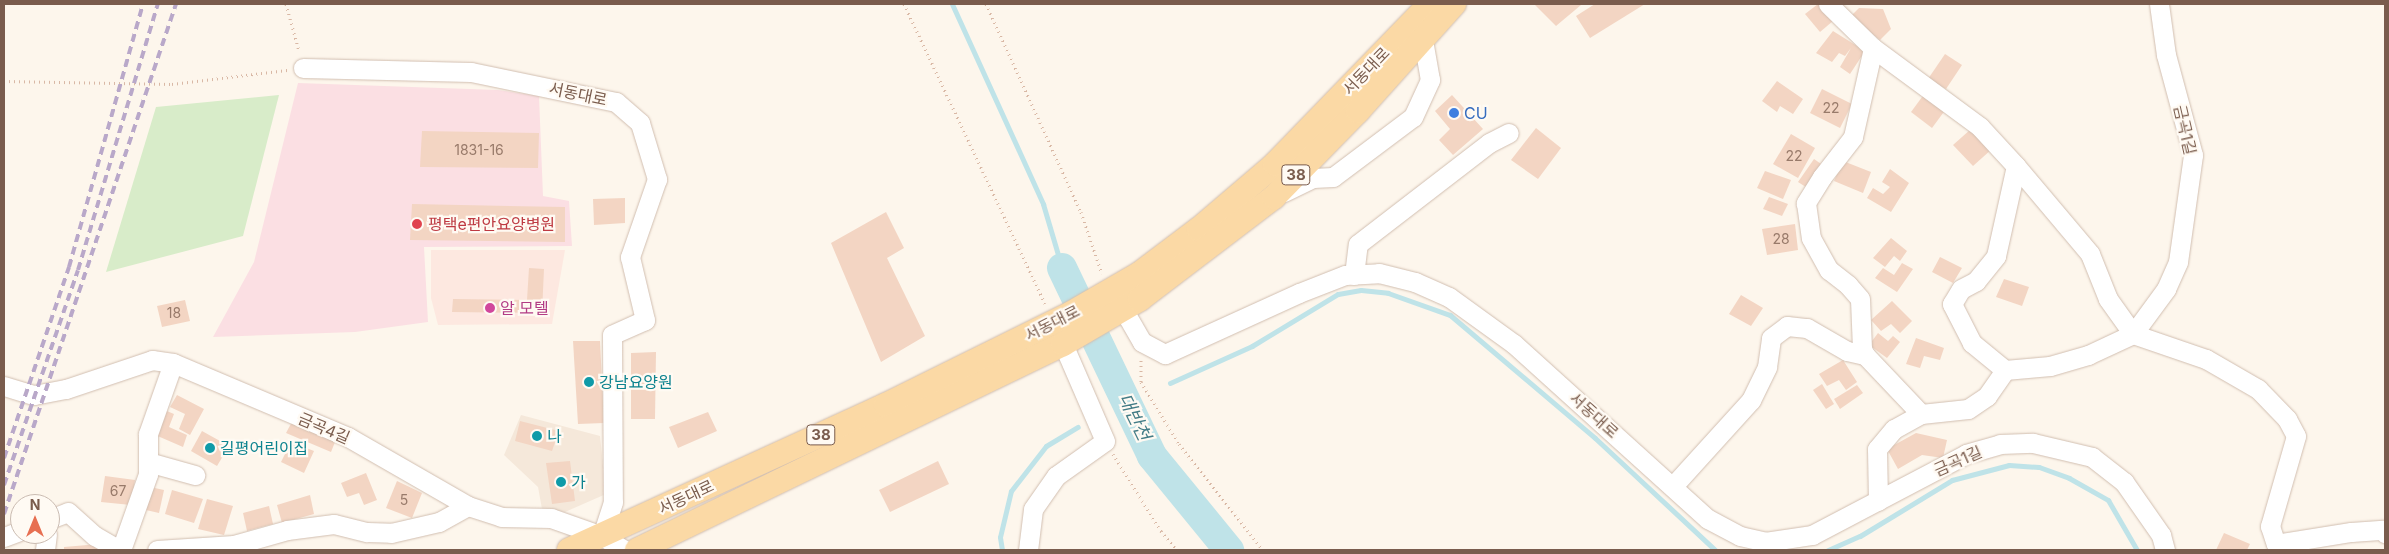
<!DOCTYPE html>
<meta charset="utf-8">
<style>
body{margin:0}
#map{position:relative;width:2389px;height:554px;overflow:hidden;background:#fdf6ec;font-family:Inter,"Noto Sans KR",sans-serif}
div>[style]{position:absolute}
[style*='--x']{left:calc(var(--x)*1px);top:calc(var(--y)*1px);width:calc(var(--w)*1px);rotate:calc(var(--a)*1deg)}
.residential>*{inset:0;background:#f5e8da}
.commercial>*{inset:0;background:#fde8e0}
.medical>*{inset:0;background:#fbdfe3}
.green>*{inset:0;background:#d8ecc9}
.stream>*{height:5px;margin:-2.5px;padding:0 2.5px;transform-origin:2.5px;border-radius:2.5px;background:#bfe3e8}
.river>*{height:30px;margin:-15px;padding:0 15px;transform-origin:15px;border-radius:15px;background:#bfe3e8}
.building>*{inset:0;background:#f3d5c3}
.path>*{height:3px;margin-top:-1.5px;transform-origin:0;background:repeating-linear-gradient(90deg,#d9b8a5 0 1px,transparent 0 5px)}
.roads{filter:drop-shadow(0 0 1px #d1beb0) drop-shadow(0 0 1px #d1beb0)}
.minor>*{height:19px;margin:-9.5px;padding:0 9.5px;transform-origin:9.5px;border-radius:9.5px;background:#fff}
.major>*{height:24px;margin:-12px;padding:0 12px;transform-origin:12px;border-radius:12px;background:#fbd9a5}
.rail>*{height:4px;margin-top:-2px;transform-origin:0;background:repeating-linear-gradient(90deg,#b9a8c9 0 8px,transparent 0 13px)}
.dots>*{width:14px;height:14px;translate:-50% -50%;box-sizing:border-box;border:2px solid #fffaf3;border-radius:50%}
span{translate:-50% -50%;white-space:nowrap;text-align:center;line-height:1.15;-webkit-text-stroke:4.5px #fffaf3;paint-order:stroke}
.number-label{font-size:14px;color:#987a6a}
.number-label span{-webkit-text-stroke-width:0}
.shield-label span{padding:1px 4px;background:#fffaf3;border:1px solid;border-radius:4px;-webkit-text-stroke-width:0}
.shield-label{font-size:15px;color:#7a5c4d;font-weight:700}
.street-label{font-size:16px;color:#7a5c4d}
.shop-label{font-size:16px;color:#366cbe}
.left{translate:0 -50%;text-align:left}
.health-label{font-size:16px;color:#be3a42}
.hotel-label{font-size:16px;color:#b23c85}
.culture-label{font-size:16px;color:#0d838f}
.water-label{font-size:18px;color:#437c86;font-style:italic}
.frame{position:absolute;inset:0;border:5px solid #7a5c4d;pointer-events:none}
.north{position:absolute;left:10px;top:494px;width:50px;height:50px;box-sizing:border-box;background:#fffaf3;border:1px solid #cabbb1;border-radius:50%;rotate:0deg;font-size:14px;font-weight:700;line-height:20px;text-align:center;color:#7a5c4d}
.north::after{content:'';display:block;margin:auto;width:18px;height:22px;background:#e76f51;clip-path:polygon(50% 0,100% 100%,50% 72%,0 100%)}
</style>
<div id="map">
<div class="residential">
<div style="clip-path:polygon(521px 415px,600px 436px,606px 494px,565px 512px,542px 509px,538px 487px,504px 455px)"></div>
</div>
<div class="commercial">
<div style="clip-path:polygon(431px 250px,565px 250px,552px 324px,438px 325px,431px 298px)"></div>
</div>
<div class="medical">
<div style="clip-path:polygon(298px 83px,498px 90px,539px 96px,543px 196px,569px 201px,572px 246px,424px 247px,428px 322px,355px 332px,213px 337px,254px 262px)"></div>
</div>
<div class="green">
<div style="clip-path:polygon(279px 95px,243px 236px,106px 272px,156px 107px)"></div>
</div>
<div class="stream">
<div style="--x:952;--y:4;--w:220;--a:65.5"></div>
<div style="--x:1043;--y:204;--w:67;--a:73.5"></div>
<div style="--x:1170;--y:383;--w:90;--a:-24.3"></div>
<div style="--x:1252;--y:346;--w:100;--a:-31.2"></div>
<div style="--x:1338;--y:294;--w:23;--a:-10"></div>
<div style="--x:1361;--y:290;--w:27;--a:6"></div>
<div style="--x:1388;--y:293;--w:66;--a:19.5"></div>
<div style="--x:1450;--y:315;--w:190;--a:40.3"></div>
<div style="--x:1595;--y:438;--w:164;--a:43"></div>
<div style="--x:1002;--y:550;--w:13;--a:-99"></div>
<div style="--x:1000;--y:537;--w:47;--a:-76.6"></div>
<div style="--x:1011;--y:491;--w:57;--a:-52.1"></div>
<div style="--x:1046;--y:446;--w:37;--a:-31"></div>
<div style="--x:1828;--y:550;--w:35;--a:-24"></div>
<div style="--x:1860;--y:536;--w:108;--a:-31.3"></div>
<div style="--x:1952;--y:480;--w:59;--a:-14.7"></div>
<div style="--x:2009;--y:465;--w:30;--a:4"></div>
<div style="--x:2039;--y:467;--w:32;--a:20"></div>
<div style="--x:2069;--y:478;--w:45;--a:29.4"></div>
<div style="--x:2108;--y:500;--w:58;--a:59.9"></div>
</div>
<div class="river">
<div style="--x:1062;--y:268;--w:208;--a:64.4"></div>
<div style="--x:1152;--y:456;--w:122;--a:50.7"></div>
</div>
<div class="building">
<div style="clip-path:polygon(1534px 4px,1579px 4px,1581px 5px,1556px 26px)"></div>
<div style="clip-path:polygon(1595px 4px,1645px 4px,1590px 38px,1576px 16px)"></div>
<div style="clip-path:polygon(1818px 4px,1833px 21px,1820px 32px,1805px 14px)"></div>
<div style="clip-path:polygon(1859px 8px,1883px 9px,1891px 29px,1880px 40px,1850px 17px)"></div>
<div style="clip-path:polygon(1833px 31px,1865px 51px,1850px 74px,1840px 67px,1851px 48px,1845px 56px,1839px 53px,1832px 62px,1816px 53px)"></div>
<div style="clip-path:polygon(1945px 54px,1962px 65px,1946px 89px,1928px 79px)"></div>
<div style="clip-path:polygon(1777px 81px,1803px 99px,1793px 114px,1780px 106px,1777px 112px,1762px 101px)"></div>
<div style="clip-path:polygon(1822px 89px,1852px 104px,1840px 128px,1810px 113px)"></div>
<div style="clip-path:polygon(1925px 93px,1946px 109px,1932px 128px,1911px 112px)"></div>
<div style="clip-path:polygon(1452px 95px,1483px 129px,1453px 155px,1439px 140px,1450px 129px,1435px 111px)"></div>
<div style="clip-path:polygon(1536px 128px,1561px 148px,1538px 179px,1511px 160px)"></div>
<div style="clip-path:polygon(1971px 129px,1992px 149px,1973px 166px,1953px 145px)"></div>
<div style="clip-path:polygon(422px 131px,539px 133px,538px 168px,420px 167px)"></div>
<div style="clip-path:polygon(1791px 134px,1815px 148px,1798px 178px,1773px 164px)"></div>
<div style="clip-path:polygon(1814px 159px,1824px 166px,1809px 189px,1798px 182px)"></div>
<div style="clip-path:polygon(1843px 161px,1871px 172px,1863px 193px,1834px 181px)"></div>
<div style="clip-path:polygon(1890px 169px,1909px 183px,1891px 212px,1867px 198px,1873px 188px,1883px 194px,1890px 187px,1882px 182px)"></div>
<div style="clip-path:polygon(1765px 171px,1791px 180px,1783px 199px,1757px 188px)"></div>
<div style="clip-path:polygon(1769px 197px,1788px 204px,1782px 216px,1763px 209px)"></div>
<div style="clip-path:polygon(625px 198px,625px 223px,594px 225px,593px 199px)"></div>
<div style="clip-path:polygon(412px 204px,565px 207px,565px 242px,410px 240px)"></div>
<div style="clip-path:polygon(886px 212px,904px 248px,887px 258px,925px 336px,881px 362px,831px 243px)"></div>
<div style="clip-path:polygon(1795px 224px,1798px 250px,1767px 255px,1762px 229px)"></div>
<div style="clip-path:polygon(1891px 238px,1907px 251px,1900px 261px,1894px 256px,1885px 267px,1873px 258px)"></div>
<div style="clip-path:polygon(1940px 257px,1962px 268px,1953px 283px,1932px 272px)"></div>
<div style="clip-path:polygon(1902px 263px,1913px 269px,1897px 292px,1875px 278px,1883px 268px,1894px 275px)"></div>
<div style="clip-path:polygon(529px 268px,544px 269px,542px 313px,452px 312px,453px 299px,527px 300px)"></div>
<div style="clip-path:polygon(2004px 279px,2029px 287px,2022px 306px,1996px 297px)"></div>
<div style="clip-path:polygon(1741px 295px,1763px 308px,1751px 326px,1729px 314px)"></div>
<div style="clip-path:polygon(185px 300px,190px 321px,162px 327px,157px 306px)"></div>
<div style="clip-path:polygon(1892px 301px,1912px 321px,1900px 333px,1891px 324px,1881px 331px,1871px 320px)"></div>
<div style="clip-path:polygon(1878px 333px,1888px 341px,1893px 336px,1900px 342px,1887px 358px,1869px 345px)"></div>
<div style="clip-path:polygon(1916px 338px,1944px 348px,1940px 360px,1924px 356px,1920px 368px,1906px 364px)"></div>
<div style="clip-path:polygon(573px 341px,600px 341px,604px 423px,578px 424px)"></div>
<div style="clip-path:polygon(656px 352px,655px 419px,631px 419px,631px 353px)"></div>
<div style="clip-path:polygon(1843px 360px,1857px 382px,1846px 390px,1839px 380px,1827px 386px,1819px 374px)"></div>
<div style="clip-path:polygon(1822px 384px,1834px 404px,1826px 409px,1813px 390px)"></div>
<div style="clip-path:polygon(1857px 385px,1863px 393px,1840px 409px,1834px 399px)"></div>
<div style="clip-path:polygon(177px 395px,204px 409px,190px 435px,179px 429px,185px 414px,170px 407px)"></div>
<div style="clip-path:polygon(162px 409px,174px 414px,169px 427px,187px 435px,183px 447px,153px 434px)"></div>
<div style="clip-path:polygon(708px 412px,717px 431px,678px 448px,669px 427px)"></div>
<div style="clip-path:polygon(293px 420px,337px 437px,331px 452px,286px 433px)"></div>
<div style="clip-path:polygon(520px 421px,559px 431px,552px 451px,515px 441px)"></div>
<div style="clip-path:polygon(202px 431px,229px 446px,217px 466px,191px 451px)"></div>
<div style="clip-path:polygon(1916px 433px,1947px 440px,1943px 458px,1922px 455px,1898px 469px,1887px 449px)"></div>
<div style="clip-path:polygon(291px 442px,314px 451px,304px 473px,281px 462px)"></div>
<div style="clip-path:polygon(570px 461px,575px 501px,552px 504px,546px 463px)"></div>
<div style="clip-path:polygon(938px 461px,949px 484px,890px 512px,879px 490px)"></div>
<div style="clip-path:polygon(366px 473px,377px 500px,364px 505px,359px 493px,347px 497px,341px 483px)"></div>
<div style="clip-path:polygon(105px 476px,135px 480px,131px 505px,101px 502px)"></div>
<div style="clip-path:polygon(397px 481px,422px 493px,412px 518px,386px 508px)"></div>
<div style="clip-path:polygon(150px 487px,164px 490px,159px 513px,146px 510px)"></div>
<div style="clip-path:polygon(172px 490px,203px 499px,194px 523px,165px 514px)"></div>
<div style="clip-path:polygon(310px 495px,314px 514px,282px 523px,277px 505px)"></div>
<div style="clip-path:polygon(207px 499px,233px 506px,224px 535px,198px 529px)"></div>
<div style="clip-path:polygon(269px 506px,273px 524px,247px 531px,243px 513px)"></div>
<div style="clip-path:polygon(2224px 533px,2250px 544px,2247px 550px,2216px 550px)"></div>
<div style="clip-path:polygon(99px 544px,100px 550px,64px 550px,64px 547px)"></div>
</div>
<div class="path">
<div style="--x:286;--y:4;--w:49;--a:74.5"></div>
<div style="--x:904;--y:4;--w:331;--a:64.8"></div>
<div style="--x:986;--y:4;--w:229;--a:65.5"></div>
<div style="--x:1081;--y:212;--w:65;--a:71.3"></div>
<div style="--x:4;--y:81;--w:168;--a:1"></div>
<div style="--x:172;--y:84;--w:116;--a:-6.9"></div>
<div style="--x:1141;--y:360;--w:22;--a:90"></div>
<div style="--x:1141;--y:382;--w:73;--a:58.5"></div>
<div style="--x:1179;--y:444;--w:135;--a:51.6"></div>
<div style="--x:1113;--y:454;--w:91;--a:58.1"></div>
<div style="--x:1161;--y:531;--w:25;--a:50"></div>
</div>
<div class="roads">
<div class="minor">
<div style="--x:1828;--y:4;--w:63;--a:44.4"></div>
<div style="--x:1873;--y:48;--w:133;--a:36.4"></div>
<div style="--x:1980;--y:127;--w:53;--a:47.3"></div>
<div style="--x:2016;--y:166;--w:115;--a:49.9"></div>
<div style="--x:2090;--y:254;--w:48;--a:68.2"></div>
<div style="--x:2108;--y:299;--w:43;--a:54.5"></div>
<div style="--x:2133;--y:334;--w:77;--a:18.9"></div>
<div style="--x:2206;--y:359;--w:60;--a:30"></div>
<div style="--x:2258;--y:389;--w:42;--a:46"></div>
<div style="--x:2287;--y:419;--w:19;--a:62"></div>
<div style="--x:2296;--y:436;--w:94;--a:106.1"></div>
<div style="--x:2270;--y:526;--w:19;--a:72"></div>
<div style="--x:2276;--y:544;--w:76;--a:-9.1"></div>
<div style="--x:2351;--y:532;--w:32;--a:-4"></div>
<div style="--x:2383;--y:530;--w:4;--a:56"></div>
<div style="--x:1873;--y:48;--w:91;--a:102.7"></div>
<div style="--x:1853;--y:137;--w:51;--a:127.8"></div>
<div style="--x:1822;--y:177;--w:31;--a:122"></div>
<div style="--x:1806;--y:203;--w:35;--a:82"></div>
<div style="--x:1811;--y:238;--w:37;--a:61"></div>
<div style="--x:1829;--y:270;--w:24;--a:38"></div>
<div style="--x:1848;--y:285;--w:18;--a:49"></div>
<div style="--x:1860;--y:299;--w:50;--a:87.7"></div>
<div style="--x:1862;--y:349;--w:7;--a:63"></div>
<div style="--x:1865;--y:355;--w:81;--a:46.5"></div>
<div style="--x:303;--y:68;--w:168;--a:1.4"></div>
<div style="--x:471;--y:72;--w:148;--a:11.7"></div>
<div style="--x:616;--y:102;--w:32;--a:41"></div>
<div style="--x:640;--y:123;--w:59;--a:73.1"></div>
<div style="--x:657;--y:179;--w:83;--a:109.1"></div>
<div style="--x:630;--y:257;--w:65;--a:76.6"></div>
<div style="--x:645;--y:320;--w:36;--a:156"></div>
<div style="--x:612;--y:335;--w:167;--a:89.7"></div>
<div style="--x:613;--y:502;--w:36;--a:108"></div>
<div style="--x:1284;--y:192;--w:32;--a:-26"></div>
<div style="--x:1313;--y:178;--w:20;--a:-3"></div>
<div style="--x:1333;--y:177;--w:100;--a:-36.9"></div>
<div style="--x:1413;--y:117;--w:41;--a:-65.3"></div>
<div style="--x:1430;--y:80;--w:41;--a:-99.9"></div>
<div style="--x:1354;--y:275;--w:31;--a:-83"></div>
<div style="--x:1358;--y:244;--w:165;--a:-37.6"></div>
<div style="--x:1489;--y:143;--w:22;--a:-27"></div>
<div style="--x:1123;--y:309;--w:38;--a:60"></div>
<div style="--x:1142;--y:342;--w:26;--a:28"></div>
<div style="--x:1165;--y:354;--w:147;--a:-24.5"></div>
<div style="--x:1299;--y:293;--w:49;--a:-21.4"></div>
<div style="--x:1345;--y:275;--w:34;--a:-3"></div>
<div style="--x:1379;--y:273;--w:37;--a:14"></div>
<div style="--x:1415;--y:282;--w:37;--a:24"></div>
<div style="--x:1449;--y:297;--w:80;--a:35.9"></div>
<div style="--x:1514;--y:344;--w:261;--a:42.1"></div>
<div style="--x:1708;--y:519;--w:36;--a:28"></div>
<div style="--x:1740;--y:536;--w:26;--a:13"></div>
<div style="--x:1765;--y:542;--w:48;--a:-8.5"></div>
<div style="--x:1812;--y:535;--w:174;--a:-27.7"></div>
<div style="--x:1966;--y:454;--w:35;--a:-16"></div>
<div style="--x:2000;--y:444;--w:33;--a:-2"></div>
<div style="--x:2033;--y:443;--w:61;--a:13.3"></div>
<div style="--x:2092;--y:457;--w:41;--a:38"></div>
<div style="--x:2124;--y:482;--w:65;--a:55.1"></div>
<div style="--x:2161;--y:535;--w:16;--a:75"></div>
<div style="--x:2005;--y:370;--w:43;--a:-140.7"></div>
<div style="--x:1972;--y:343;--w:44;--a:-117.1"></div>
<div style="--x:1952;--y:304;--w:17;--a:-59"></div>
<div style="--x:1961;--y:289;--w:17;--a:-28"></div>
<div style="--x:1976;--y:281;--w:32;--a:-51"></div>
<div style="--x:1996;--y:256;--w:92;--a:-77.5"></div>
<div style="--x:4;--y:386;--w:31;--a:17"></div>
<div style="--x:34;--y:395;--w:33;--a:-11"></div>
<div style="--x:66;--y:389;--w:91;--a:-18.6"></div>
<div style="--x:152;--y:360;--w:21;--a:8"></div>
<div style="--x:173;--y:363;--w:190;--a:22.9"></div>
<div style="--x:348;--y:437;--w:138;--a:29.9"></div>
<div style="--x:468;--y:506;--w:35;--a:18"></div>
<div style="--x:501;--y:517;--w:50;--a:1.1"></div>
<div style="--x:551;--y:518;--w:54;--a:19.4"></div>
<div style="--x:602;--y:536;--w:26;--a:32"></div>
<div style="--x:148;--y:462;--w:49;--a:15.5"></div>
<div style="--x:1673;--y:486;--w:116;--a:-47.8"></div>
<div style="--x:1751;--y:400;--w:37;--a:-64"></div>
<div style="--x:1767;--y:367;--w:29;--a:-82"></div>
<div style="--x:1771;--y:338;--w:20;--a:-37"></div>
<div style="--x:1787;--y:326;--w:20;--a:6"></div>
<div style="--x:1807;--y:328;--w:46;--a:29.9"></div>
<div style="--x:1847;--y:351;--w:18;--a:13"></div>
<div style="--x:1878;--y:501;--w:52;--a:-91.1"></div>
<div style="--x:1877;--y:449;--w:26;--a:-50"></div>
<div style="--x:1894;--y:429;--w:31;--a:-29"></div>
<div style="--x:1921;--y:414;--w:47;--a:-6.1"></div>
<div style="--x:1968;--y:409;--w:23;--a:-34"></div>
<div style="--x:1987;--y:396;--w:32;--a:-55"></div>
<div style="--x:2005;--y:370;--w:45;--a:-5.1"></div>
<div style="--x:2050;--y:366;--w:40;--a:-16"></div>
<div style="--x:2088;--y:355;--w:50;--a:-25"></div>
<div style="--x:2133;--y:334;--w:56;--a:-53.7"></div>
<div style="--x:2166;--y:289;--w:30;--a:-66"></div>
<div style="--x:2178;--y:262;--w:108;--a:-82"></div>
<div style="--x:2193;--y:155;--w:104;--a:-105.1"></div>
<div style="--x:2166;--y:55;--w:51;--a:-97.8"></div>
<div style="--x:50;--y:519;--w:19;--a:-21"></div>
<div style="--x:68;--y:512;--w:36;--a:42"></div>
<div style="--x:95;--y:536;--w:28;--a:30"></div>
<div style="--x:4;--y:537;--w:17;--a:-21"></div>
<div style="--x:45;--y:550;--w:16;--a:-83"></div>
<div style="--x:121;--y:550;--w:81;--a:-70.4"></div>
<div style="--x:148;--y:474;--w:40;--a:-90"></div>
<div style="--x:148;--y:434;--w:75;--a:-70.6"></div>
<div style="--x:157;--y:550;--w:77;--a:-3.7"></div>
<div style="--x:234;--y:545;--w:55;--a:-15.8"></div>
<div style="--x:287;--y:530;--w:47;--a:-7.3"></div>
<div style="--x:334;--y:524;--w:34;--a:14"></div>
<div style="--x:367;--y:532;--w:24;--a:2"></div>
<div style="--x:391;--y:533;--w:49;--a:-12.9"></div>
<div style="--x:439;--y:522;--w:33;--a:-29"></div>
<div style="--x:1028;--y:550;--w:41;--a:-83"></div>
<div style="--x:1033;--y:509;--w:40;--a:-55.1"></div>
<div style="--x:1056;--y:476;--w:60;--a:-35.5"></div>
<div style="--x:1105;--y:441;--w:106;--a:-113.4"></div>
</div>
<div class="major">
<div style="--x:569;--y:550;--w:349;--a:-24.6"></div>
<div style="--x:886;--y:405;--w:205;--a:-26.3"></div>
<div style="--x:1070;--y:314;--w:80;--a:-30.1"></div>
<div style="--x:1139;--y:274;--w:75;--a:-36.9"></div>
<div style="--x:1199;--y:229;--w:100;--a:-40.5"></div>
<div style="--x:1275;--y:164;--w:223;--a:-45.9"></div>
<div style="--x:637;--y:550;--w:473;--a:-25.8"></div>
<div style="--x:1063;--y:344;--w:89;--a:-30.3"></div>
<div style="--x:1140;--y:299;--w:168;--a:-37.3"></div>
<div style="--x:1274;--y:197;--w:120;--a:-45.7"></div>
<div style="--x:1358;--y:111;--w:144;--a:-48.1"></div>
</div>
</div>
<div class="rail">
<div style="--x:4;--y:458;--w:202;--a:-71.2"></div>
<div style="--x:69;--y:267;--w:273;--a:-74.3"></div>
<div style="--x:4;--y:485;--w:227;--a:-71"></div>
<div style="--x:78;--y:270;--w:278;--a:-73.3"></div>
<div style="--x:4;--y:514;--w:538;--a:-71.36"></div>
</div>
<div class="dots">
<div style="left:1454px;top:113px;background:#3f7fe0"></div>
<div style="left:417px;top:224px;background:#e0444e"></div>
<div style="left:490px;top:308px;background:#d1479c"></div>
<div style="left:589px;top:382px;background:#0f9aa8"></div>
<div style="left:537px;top:436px;background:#0f9aa8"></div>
<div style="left:210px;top:448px;background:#0f9aa8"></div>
<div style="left:561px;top:482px;background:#0f9aa8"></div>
</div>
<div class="number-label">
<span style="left:1831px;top:108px">22</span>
<span style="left:479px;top:150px">1831-16</span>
<span style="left:1794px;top:156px">22</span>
<span style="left:1781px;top:239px">28</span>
<span style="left:174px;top:313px">18</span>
<span style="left:118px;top:491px">67</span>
<span style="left:404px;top:500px">5</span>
</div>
<div class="shield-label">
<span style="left:1296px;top:175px">38</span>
<span style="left:821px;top:435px">38</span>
</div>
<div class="street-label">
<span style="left:1366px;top:71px;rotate:-46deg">서동대로</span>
<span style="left:578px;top:94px;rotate:12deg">서동대로</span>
<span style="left:2185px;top:130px;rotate:77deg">금곡1길</span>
<span style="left:1052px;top:323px;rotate:-27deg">서동대로</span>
<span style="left:1594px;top:415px;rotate:42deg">서동대로</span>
<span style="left:324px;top:428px;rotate:23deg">금곡4길</span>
<span style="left:1958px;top:461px;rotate:-24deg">금곡1길</span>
<span style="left:686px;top:497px;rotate:-25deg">서동대로</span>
</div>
<div class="shop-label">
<span class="left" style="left:1464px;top:113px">CU</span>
</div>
<div class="health-label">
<span class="left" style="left:428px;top:224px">평택e편안요양병원</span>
</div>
<div class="hotel-label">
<span class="left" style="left:500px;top:308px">알 모텔</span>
</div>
<div class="culture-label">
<span class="left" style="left:599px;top:382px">강남요양원</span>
<span class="left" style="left:547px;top:436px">나</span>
<span class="left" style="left:220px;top:448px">길평어린이집</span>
<span class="left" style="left:571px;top:482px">가</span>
</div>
<div class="water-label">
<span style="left:1134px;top:417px;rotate:64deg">대반천</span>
</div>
<div class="frame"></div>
<div class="north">N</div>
</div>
